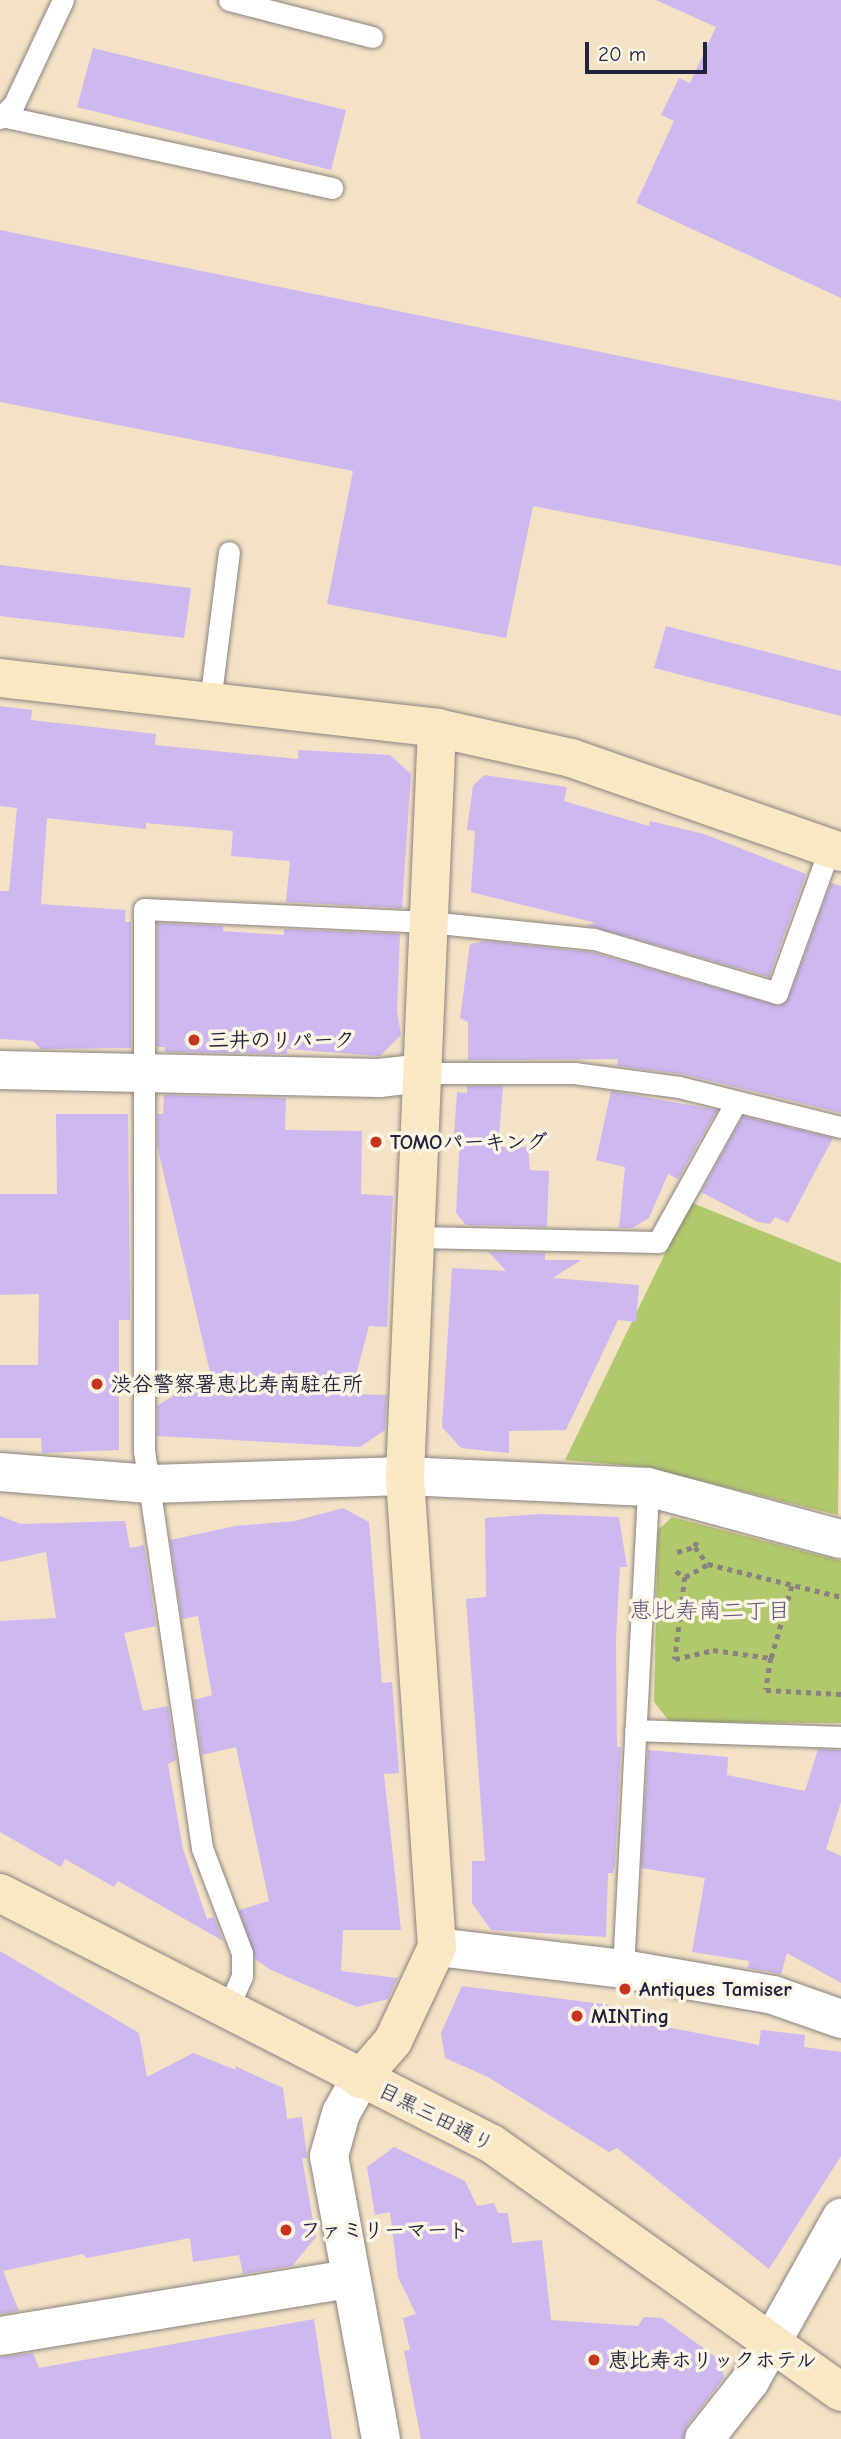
<!DOCTYPE html>
<meta charset="utf-8">
<style>
body{margin:0}
#map{position:relative;width:841px;height:2439px;overflow:hidden;background:#f3e2c5;font-family:"Comic Neue","Klee One",sans-serif}
div>[style]{position:absolute}
[style*='--x']{left:calc(var(--x)*1px);top:calc(var(--y)*1px);width:calc(var(--w)*1px);rotate:calc(var(--a)*1deg)}
.green>*{inset:0;background:#b2c86c}
.building>*{inset:0;background:#ceb8ef}
.path>*{height:4.5px;margin-top:-2.25px;transform-origin:0;background:repeating-linear-gradient(90deg,#8a8280 0 5px,transparent 0 10px)}
.roads{filter:drop-shadow(0 0 2px #8a8280) drop-shadow(0 0 2px #8a8280)}
.lane>*{height:21px;margin:-10.5px;padding:0 10.5px;transform-origin:10.5px;border-radius:10.5px;background:#fff}
.street>*{height:38px;margin:-19px;padding:0 19px;transform-origin:19px;border-radius:19px;background:#fff}
.secondary>*{height:38px;margin:-19px;padding:0 19px;transform-origin:19px;border-radius:19px;background:#fae7c3}
.dots>*{width:19px;height:19px;translate:-50% -50%;box-sizing:border-box;border:4px solid #fcf5e5;border-radius:50%}
span{translate:-50% -50%;white-space:nowrap;text-align:center;line-height:1.15;-webkit-text-stroke:7px #fcf5e5;paint-order:stroke}
.poi-label{font-size:21px;color:#22223b;font-weight:700}
.left{translate:0 -50%;text-align:left}
.street-label{font-size:21px;color:#22223b}
.neighbourhood-label{font-size:23px;color:#5e567a}
.scale{position:absolute;left:585px;top:42px;width:122px;height:32px;box-sizing:border-box;border:4px solid #22223b;border-top:0;padding-left:9px;font-size:21px;line-height:24px;white-space:nowrap;color:#22223b;-webkit-text-stroke:5px #fcf5e5;paint-order:stroke}
</style>
<div id="map">
<div class="green">
<div style="clip-path:polygon(690px 1202px,841px 1263px,838px 1515px,645px 1467px,565px 1460px)"></div>
<div style="clip-path:polygon(672px 1517px,841px 1561px,841px 1723px,670px 1722px,654px 1702px,658px 1530px)"></div>
</div>
<div class="building">
<div style="clip-path:polygon(656px 0,841px 0,841px 298px,636px 203px,674px 121px,661px 115px,679px 78px,690px 83px,716px 27px)"></div>
<div style="clip-path:polygon(93px 48px,346px 110px,331px 170px,77px 107px)"></div>
<div style="clip-path:polygon(0 230px,841px 401px,841px 566px,533px 506px,506px 638px,327px 604px,353px 471px,0 402px)"></div>
<div style="clip-path:polygon(0 565px,191px 588px,184px 638px,0 616px)"></div>
<div style="clip-path:polygon(666px 626px,841px 671px,841px 716px,654px 668px)"></div>
<div style="clip-path:polygon(0 706px,32px 710px,31px 720px,156px 734px,155px 745px,298px 759px,298px 750px,390px 755px,411px 774px,402px 908px,286px 902px,290px 861px,231px 856px,233px 831px,146px 823px,146px 829px,47px 818px,41px 904px,126px 910px,125px 922px,131px 922px,131px 1048px,41px 1049px,33px 1041px,0 1039px,0 891px,9px 891px,17px 808px,0 806px)"></div>
<div style="clip-path:polygon(484px 775px,567px 787px,564px 801px,649px 826px,650px 821px,704px 834px,806px 874px,769px 977px,586px 925px,596px 923px,471px 892px,475px 831px,467px 830px,473px 786px)"></div>
<div style="clip-path:polygon(831px 883px,841px 886px,841px 1113px,682px 1074px,617px 1066px,618px 1059px,468px 1060px,468px 1022px,460px 1018px,470px 944px,486px 941px,591px 952px,779px 1006px,789px 997px)"></div>
<div style="clip-path:polygon(157px 923px,223px 926px,223px 931px,284px 935px,284px 929px,400px 934px,397px 1011px,401px 1035px,380px 1056px,287px 1049px,287px 1054px,165px 1052px,165px 1047px,157px 1047px)"></div>
<div style="clip-path:polygon(467px 1086px,503px 1086px,498px 1147px,528px 1147px,530px 1170px,549px 1171px,547px 1227px,466px 1225px,456px 1213px,460px 1135px,454px 1135px,457px 1092px,467px 1093px)"></div>
<div style="clip-path:polygon(611px 1091px,717px 1110px,678px 1179px,668px 1174px,649px 1218px,632px 1228px,619px 1228px,625px 1167px,596px 1160px)"></div>
<div style="clip-path:polygon(164px 1095px,286px 1098px,285px 1130px,362px 1131px,361px 1194px,393px 1196px,387px 1327px,369px 1326px,351px 1394px,387px 1395px,385px 1430px,360px 1447px,157px 1436px,157px 1406px,210px 1372px,157px 1145px,157px 1114px,163px 1114px)"></div>
<div style="clip-path:polygon(56px 1114px,128px 1114px,130px 1320px,119px 1320px,119px 1450px,42px 1453px,41px 1438px,0 1438px,0 1365px,38px 1365px,39px 1294px,0 1295px,0 1194px,57px 1194px)"></div>
<div style="clip-path:polygon(743px 1116px,833px 1138px,788px 1223px,775px 1217px,770px 1224px,758px 1222px,701px 1192px)"></div>
<div style="clip-path:polygon(489px 1252px,545px 1253px,545px 1260px,581px 1260px,553px 1278px,639px 1285px,636px 1322px,618px 1320px,566px 1430px,509px 1431px,509px 1453px,461px 1448px,442px 1427px,452px 1268px,506px 1271px)"></div>
<div style="clip-path:polygon(343px 1508px,369px 1522px,382px 1683px,392px 1682px,399px 1773px,384px 1774px,401px 1930px,343px 1930px,341px 1971px,398px 1978px,388px 1999px,357px 2007px,271px 1970px,255px 1959px,239px 1910px,269px 1901px,236px 1747px,202px 1755px,194px 1700px,212px 1695px,198px 1616px,182px 1619px,170px 1540px,235px 1526px,295px 1521px)"></div>
<div style="clip-path:polygon(541px 1514px,619px 1517px,627px 1567px,620px 1567px,616px 1639px,617px 1747px,621px 1747px,615px 1864px,613px 1873px,608px 1873px,606px 1937px,491px 1930px,472px 1903px,472px 1861px,485px 1861px,466px 1599px,486px 1597px,485px 1518px)"></div>
<div style="clip-path:polygon(0 1516px,21px 1524px,125px 1521px,130px 1548px,144px 1545px,156px 1626px,124px 1633px,143px 1711px,168px 1706px,176px 1760px,168px 1764px,183px 1849px,207px 1919px,214px 1917px,223px 1941px,118px 1881px,114px 1887px,65px 1859px,61px 1867px,0 1832px,0 1621px,56px 1618px,46px 1552px,0 1562px)"></div>
<div style="clip-path:polygon(818px 1749px,841px 1750px,841px 1802px,826px 1849px,841px 1856px,841px 1983px,787px 1953px,781px 1974px,748px 1968px,749px 1961px,692px 1952px,705px 1878px,641px 1868px,648px 1750px,728px 1757px,727px 1775px,805px 1791px)"></div>
<div style="clip-path:polygon(0 1951px,139px 2033px,147px 2077px,193px 2053px,236px 2070px,235px 2066px,283px 2088px,287px 2119px,302px 2117px,307px 2158px,302px 2158px,316px 2237px,292px 2266px,243px 2274px,239px 2255px,193px 2262px,190px 2238px,87px 2258px,83px 2254px,3px 2271px,19px 2311px,0 2314px)"></div>
<div style="clip-path:polygon(462px 1986px,626px 2007px,625px 2019px,759px 2045px,761px 2030px,805px 2035px,804px 2047px,841px 2052px,841px 2156px,769px 2269px,617px 2148px,609px 2152px,488px 2077px,445px 2058px,441px 2033px)"></div>
<div style="clip-path:polygon(394px 2147px,465px 2181px,477px 2206px,494px 2203px,498px 2213px,508px 2213px,512px 2243px,542px 2240px,551px 2320px,638px 2326px,644px 2317px,662px 2318px,721px 2361px,724px 2378px,687px 2425px,683px 2439px,421px 2439px,404px 2351px,410px 2350px,403px 2318px,416px 2314px,398px 2277px,390px 2212px,375px 2215px,367px 2167px)"></div>
<div style="clip-path:polygon(314px 2319px,332px 2439px,0 2439px,0 2357px,33px 2353px,39px 2368px)"></div>
</div>
<div class="path">
<div style="--x:697;--y:1542;--w:5;--a:112"></div>
<div style="--x:695;--y:1547;--w:21;--a:53"></div>
<div style="--x:708;--y:1564;--w:137;--a:13.9"></div>
<div style="--x:677;--y:1552;--w:19;--a:-16"></div>
<div style="--x:676;--y:1571;--w:11;--a:34"></div>
<div style="--x:685;--y:1577;--w:26;--a:-29"></div>
<div style="--x:685;--y:1577;--w:83;--a:97"></div>
<div style="--x:675;--y:1659;--w:39;--a:-13"></div>
<div style="--x:713;--y:1650;--w:59;--a:7.9"></div>
<div style="--x:771;--y:1658;--w:76;--a:-74"></div>
<div style="--x:771;--y:1658;--w:32;--a:99"></div>
<div style="--x:766;--y:1690;--w:75;--a:3.1"></div>
</div>
<div class="roads">
<div class="lane">
<div style="--x:229;--y:0;--w:148;--a:14.5"></div>
<div style="--x:2;--y:116;--w:338;--a:12.3"></div>
<div style="--x:0;--y:118;--w:20;--a:-45"></div>
<div style="--x:14;--y:104;--w:115;--a:-64.8"></div>
<div style="--x:210;--y:702;--w:151;--a:-82.8"></div>
<div style="--x:423;--y:1073;--w:151;--a:0"></div>
<div style="--x:574;--y:1073;--w:106;--a:7.6"></div>
<div style="--x:679;--y:1087;--w:167;--a:13.9"></div>
<div style="--x:416;--y:1237;--w:242;--a:1.2"></div>
<div style="--x:658;--y:1242;--w:160;--a:-60.9"></div>
<div style="--x:635;--y:1730;--w:206;--a:1.9"></div>
<div style="--x:623;--y:1969;--w:483;--a:-87"></div>
<div style="--x:226;--y:2012;--w:39;--a:-66"></div>
<div style="--x:242;--y:1976;--w:23;--a:-90"></div>
<div style="--x:242;--y:1953;--w:112;--a:-110.9"></div>
<div style="--x:202;--y:1848;--w:400;--a:-98.3"></div>
<div style="--x:144;--y:1452;--w:543;--a:-90"></div>
<div style="--x:144;--y:909;--w:285;--a:2.6"></div>
<div style="--x:429;--y:922;--w:166;--a:5.9"></div>
<div style="--x:594;--y:939;--w:191;--a:16.4"></div>
<div style="--x:777;--y:993;--w:155;--a:-70"></div>
</div>
<div class="street">
<div style="--x:0;--y:1070;--w:379;--a:1.2"></div>
<div style="--x:379;--y:1078;--w:44;--a:-6.5"></div>
<div style="--x:0;--y:1472;--w:150;--a:4.6"></div>
<div style="--x:150;--y:1484;--w:255;--a:-1.8"></div>
<div style="--x:405;--y:1476;--w:243;--a:2.6"></div>
<div style="--x:648;--y:1487;--w:200;--a:15.1"></div>
<div style="--x:437;--y:1947;--w:187;--a:6.7"></div>
<div style="--x:623;--y:1969;--w:152;--a:9.8"></div>
<div style="--x:773;--y:1995;--w:72;--a:19.4"></div>
<div style="--x:360;--y:2079;--w:39;--a:119"></div>
<div style="--x:341;--y:2113;--w:45;--a:105.6"></div>
<div style="--x:329;--y:2156;--w:288;--a:79.6"></div>
<div style="--x:0;--y:2336;--w:353;--a:-9.3"></div>
<div style="--x:704;--y:2439;--w:74;--a:-51.6"></div>
<div style="--x:750;--y:2381;--w:187;--a:-60.8"></div>
</div>
<div class="secondary">
<div style="--x:0;--y:678;--w:440;--a:6.5"></div>
<div style="--x:437;--y:728;--w:137;--a:12.6"></div>
<div style="--x:571;--y:758;--w:286;--a:19.2"></div>
<div style="--x:0;--y:1893;--w:552;--a:27.03"></div>
<div style="--x:492;--y:2144;--w:428;--a:35.4"></div>
<div style="--x:360;--y:2079;--w:50;--a:-49"></div>
<div style="--x:393;--y:2041;--w:104;--a:-64.9"></div>
<div style="--x:437;--y:1947;--w:472;--a:-93.9"></div>
<div style="--x:405;--y:1476;--w:749;--a:-87.55"></div>
</div>
</div>
<div class="dots">
<div style="left:194px;top:1040px;background:#c8321e"></div>
<div style="left:376px;top:1142px;background:#c8321e"></div>
<div style="left:97px;top:1384px;background:#c8321e"></div>
<div style="left:625px;top:1989px;background:#c8321e"></div>
<div style="left:577px;top:2016px;background:#c8321e"></div>
<div style="left:286px;top:2230px;background:#c8321e"></div>
<div style="left:594px;top:2360px;background:#c8321e"></div>
</div>
<div class="poi-label">
<span class="left" style="left:208px;top:1040px">三井のリパーク</span>
<span class="left" style="left:390px;top:1142px">TOMOパーキング</span>
<span class="left" style="left:111px;top:1384px">渋谷警察署恵比寿南駐在所</span>
<span class="left" style="left:639px;top:1989px">Antiques Tamiser</span>
<span class="left" style="left:591px;top:2016px">MINTing</span>
<span class="left" style="left:300px;top:2230px">ファミリーマート</span>
<span class="left" style="left:608px;top:2360px">恵比寿ホリックホテル</span>
</div>
<div class="street-label">
<span style="left:436px;top:2117px;rotate:27deg">目黒三田通り</span>
</div>
<div class="neighbourhood-label">
<span style="left:710px;top:1611px">恵比寿南二丁目</span>
</div>
<div class="scale">20 m</div>
</div>
